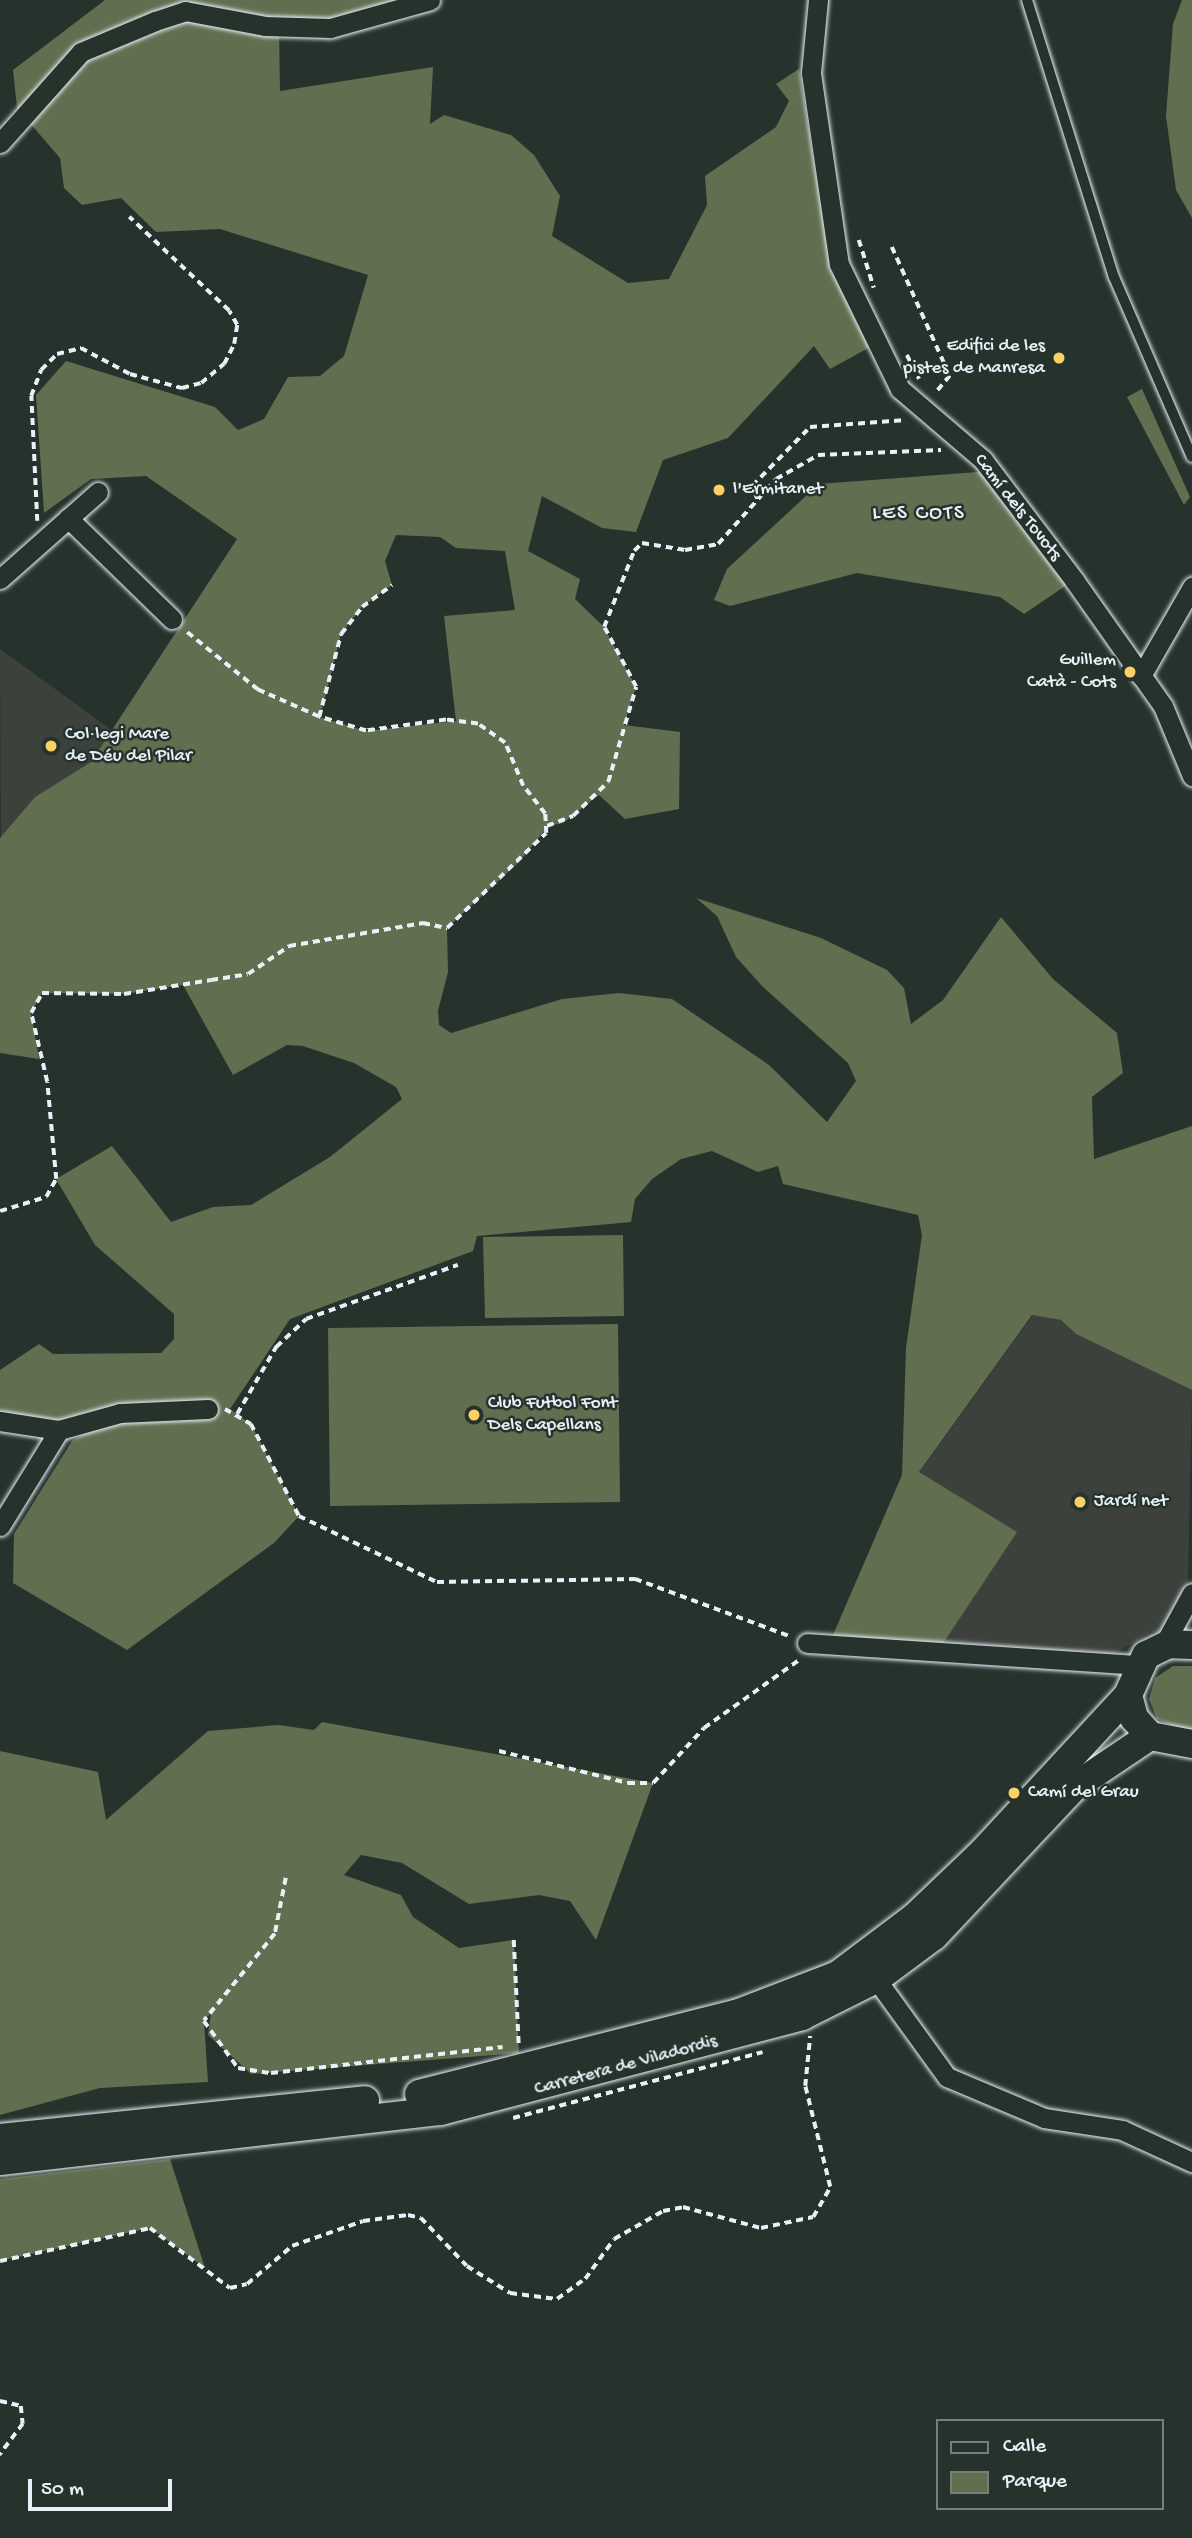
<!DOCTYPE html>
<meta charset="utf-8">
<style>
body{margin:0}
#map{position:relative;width:1192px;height:2538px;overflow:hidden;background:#26332d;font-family:"Gochi Hand",sans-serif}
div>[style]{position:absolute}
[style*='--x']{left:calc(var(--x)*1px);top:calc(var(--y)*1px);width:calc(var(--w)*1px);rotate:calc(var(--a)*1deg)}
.built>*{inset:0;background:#3c423b}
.green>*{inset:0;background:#616e50}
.path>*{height:3.5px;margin-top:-1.75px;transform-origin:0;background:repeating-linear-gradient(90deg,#e8f1f8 0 7px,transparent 0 12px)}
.roads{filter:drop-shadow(0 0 2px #e8f1f8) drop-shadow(0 0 2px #e8f1f8)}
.lane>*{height:10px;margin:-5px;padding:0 5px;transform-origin:5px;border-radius:5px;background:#26332d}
.street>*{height:19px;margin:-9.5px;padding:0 9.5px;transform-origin:9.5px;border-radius:9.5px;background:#26332d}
.secondary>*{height:28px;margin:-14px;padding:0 14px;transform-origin:14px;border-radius:14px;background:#26332d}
.dots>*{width:19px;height:19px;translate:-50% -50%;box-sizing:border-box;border:4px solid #26332d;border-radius:50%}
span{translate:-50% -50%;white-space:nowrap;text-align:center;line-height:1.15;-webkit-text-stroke:5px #26332d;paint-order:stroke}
.poi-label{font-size:19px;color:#e8f1f8}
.right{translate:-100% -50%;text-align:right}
.left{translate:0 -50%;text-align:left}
.street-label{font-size:19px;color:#e8f1f8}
.neighbourhood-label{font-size:21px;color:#e8f1f8;letter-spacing:2px}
.legend{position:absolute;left:936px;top:2419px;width:228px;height:91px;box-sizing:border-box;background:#26332d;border:2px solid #747f7e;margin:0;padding:9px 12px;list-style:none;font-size:21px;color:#e8f1f8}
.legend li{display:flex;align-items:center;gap:14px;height:35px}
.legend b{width:35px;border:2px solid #747f7e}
.scale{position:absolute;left:28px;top:2479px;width:144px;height:32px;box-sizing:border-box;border:4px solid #e8f1f8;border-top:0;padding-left:9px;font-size:21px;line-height:24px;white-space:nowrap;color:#e8f1f8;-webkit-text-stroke:5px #26332d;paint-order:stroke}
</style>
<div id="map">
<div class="built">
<div style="clip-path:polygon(0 649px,113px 731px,91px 762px,35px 797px,1px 838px)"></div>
<div style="clip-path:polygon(1033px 1315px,1061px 1320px,1076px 1334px,1192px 1390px,1187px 1631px,1150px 1632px,1101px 1662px,936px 1654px,919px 1473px)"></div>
</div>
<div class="green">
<div style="clip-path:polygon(evenodd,105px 0,430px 0,389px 15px,279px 26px,280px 91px,433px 67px,430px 124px,444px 115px,511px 135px,534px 155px,560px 196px,552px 236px,628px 283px,669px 279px,707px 205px,705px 176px,776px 127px,789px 101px,776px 84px,799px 69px,831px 271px,872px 346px,830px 369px,814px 346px,728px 438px,663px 460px,636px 532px,602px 528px,542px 496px,528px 551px,580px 579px,575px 599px,604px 627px,636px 687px,624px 725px,680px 732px,679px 809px,625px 819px,599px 795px,563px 823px,548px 826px,520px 861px,447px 928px,448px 972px,438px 1011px,439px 1025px,451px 1033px,562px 999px,619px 993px,672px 999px,769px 1065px,827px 1122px,856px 1081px,848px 1063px,763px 987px,736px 957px,717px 916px,696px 898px,821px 938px,887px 970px,904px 988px,911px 1024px,943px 1000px,1001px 917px,1053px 979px,1117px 1033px,1123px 1073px,1092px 1097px,1094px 1159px,1192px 1126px,1192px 1390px,1076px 1334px,1061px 1320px,1032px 1315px,919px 1472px,1017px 1532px,936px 1654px,827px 1649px,902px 1475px,906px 1348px,922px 1235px,918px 1215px,783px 1184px,778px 1166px,758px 1172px,712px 1151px,681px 1159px,652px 1179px,635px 1199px,631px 1222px,477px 1236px,473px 1251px,290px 1319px,230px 1409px,251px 1424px,299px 1516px,274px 1543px,127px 1650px,13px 1583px,14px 1534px,72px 1441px,117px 1415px,59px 1430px,0 1421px,0 1370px,39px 1344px,53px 1354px,161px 1353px,174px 1339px,174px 1314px,95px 1245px,56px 1179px,112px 1146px,171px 1222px,213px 1207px,251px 1205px,330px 1157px,402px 1099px,396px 1087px,354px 1063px,303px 1046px,287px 1045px,233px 1075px,183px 985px,124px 994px,42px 993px,31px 1013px,39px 1059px,0 1053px,0 838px,35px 797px,91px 762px,237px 539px,146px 476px,91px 479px,44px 513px,36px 395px,66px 361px,215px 407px,238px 430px,264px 419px,288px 377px,320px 376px,344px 356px,368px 275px,220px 229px,156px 232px,121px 198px,82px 205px,64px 188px,60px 158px,17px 108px,13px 70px,105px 0,396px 535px,440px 537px,456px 548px,505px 551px,515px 610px,444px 616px,456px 721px,366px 731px,320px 717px,341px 634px,362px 607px,392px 585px,385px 561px,396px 535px)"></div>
<div style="clip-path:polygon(1182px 0,1192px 0,1192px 218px,1176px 190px,1166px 116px,1173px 24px)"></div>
<div style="clip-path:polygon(1142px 389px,1190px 497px,1184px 505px,1127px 397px)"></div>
<div style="clip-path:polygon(991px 471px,1074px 580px,1024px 614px,1000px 597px,857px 573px,730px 606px,714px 600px,727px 569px,819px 484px)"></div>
<div style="clip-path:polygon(623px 1235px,624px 1316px,485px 1318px,483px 1237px)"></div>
<div style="clip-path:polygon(618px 1324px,620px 1502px,330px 1506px,328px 1328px)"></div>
<div style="clip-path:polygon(1173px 1666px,1192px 1666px,1192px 1729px,1186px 1731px,1157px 1719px,1149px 1699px,1155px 1678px)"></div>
<div style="clip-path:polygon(322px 1722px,653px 1783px,596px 1940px,570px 1901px,539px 1895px,469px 1904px,402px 1863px,361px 1855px,344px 1875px,401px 1895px,413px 1917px,459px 1948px,514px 1940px,519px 2053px,251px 2074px,208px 2035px,211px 2013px,204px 2021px,208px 2082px,100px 2088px,0 2115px,0 1751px,98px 1772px,106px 1820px,208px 1731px,278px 1725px,314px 1730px)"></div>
<div style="clip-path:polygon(170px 2159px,205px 2268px,150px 2228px,0 2261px,0 2179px)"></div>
</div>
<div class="path">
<div style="--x:859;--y:240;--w:50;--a:72.6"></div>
<div style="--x:892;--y:247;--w:141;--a:65.8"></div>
<div style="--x:950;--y:376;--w:23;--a:130"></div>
<div style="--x:907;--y:355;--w:27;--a:63"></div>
<div style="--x:757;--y:499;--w:14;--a:-111"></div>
<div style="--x:752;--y:486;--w:83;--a:-45.5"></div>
<div style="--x:810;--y:427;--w:96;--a:-4.2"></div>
<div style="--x:37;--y:521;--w:125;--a:-92.7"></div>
<div style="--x:31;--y:396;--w:28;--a:-69"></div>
<div style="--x:41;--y:370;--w:23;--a:-45"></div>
<div style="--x:57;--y:354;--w:25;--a:-14"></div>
<div style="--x:81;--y:348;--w:55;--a:28"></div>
<div style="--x:130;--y:374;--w:54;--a:15.1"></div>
<div style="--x:182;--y:388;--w:20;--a:-15"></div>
<div style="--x:201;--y:383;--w:30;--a:-40"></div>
<div style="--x:224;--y:364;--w:22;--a:-63"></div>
<div style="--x:234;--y:344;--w:19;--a:-81"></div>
<div style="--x:237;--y:325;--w:16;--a:-120"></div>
<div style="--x:229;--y:311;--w:137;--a:-136.8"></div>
<div style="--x:319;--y:717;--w:86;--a:-75.2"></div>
<div style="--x:341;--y:634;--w:34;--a:-52"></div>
<div style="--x:362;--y:607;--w:37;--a:-36"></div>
<div style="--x:547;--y:826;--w:28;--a:-21"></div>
<div style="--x:573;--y:816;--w:49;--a:-44.2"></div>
<div style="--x:608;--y:782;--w:99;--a:-73.6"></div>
<div style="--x:636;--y:687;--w:68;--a:-118.1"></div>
<div style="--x:604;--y:627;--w:82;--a:-68.5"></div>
<div style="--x:634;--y:551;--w:11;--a:-45"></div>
<div style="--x:642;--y:543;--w:44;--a:9.2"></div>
<div style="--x:685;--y:550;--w:34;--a:-10"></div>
<div style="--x:718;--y:544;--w:87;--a:-48.3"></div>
<div style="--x:776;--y:479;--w:48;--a:-29.7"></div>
<div style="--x:818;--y:455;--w:123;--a:-2.3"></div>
<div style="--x:0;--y:1211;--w:48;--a:-16.9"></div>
<div style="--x:46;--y:1197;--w:21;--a:-61"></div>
<div style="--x:56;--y:1179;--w:97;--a:-95.3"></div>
<div style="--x:47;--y:1082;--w:71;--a:-103.1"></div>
<div style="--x:31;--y:1013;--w:23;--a:-61"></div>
<div style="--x:42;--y:993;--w:82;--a:0.7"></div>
<div style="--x:124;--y:994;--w:88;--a:-9.1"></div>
<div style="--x:211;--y:980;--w:37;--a:-9"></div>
<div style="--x:248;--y:974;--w:50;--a:-34.3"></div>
<div style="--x:289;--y:946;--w:136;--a:-9.7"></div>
<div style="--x:423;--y:923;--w:25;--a:12"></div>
<div style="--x:447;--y:928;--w:137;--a:-43.8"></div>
<div style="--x:546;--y:833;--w:19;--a:-93"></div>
<div style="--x:545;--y:814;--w:36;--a:-128"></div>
<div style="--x:523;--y:786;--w:47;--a:-112.7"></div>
<div style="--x:505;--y:743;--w:33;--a:-145"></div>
<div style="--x:478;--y:724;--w:32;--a:-173"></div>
<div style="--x:446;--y:720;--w:81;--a:172.2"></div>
<div style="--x:366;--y:731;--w:49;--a:-163.4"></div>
<div style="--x:319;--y:717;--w:67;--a:-156.1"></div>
<div style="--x:258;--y:690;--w:95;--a:-141"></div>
<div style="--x:225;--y:1409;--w:30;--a:30"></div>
<div style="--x:251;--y:1424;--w:104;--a:62.4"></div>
<div style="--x:299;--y:1516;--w:153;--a:25.6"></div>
<div style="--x:437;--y:1582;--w:198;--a:-0.9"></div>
<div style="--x:635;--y:1579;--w:167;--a:20.3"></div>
<div style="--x:237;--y:1414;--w:78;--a:-59.8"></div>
<div style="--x:276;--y:1347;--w:41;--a:-43"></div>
<div style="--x:306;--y:1319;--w:161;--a:-19.6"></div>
<div style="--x:499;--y:1751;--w:133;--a:13.9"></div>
<div style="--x:628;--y:1783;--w:25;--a:0"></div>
<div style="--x:653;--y:1783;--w:75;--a:-47.2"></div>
<div style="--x:704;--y:1728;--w:117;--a:-35.6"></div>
<div style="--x:286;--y:1878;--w:57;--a:101.1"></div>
<div style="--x:275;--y:1934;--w:112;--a:129.2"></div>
<div style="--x:204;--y:2021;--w:58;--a:54.1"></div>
<div style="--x:238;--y:2068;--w:33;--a:9"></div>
<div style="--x:271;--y:2073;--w:233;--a:-6.4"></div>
<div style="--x:514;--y:1940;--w:107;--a:87.3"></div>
<div style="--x:513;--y:2118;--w:258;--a:-14.8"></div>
<div style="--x:0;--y:2261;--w:154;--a:-12.4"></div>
<div style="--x:150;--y:2228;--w:100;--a:36.9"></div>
<div style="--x:230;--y:2288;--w:17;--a:-13"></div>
<div style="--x:247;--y:2284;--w:59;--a:-40.2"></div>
<div style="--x:292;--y:2246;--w:75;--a:-19.4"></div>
<div style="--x:363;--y:2221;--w:45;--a:-7.6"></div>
<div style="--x:408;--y:2215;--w:13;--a:13"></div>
<div style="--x:421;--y:2218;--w:66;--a:46.2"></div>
<div style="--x:467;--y:2266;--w:51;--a:32.1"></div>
<div style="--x:510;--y:2293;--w:47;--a:7.3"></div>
<div style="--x:557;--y:2299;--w:34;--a:-36"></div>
<div style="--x:585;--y:2279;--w:49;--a:-54.1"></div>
<div style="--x:614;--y:2239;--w:56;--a:-29.7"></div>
<div style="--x:663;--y:2211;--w:20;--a:-11"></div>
<div style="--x:683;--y:2207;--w:81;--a:15.1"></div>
<div style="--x:761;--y:2228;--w:53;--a:-11.9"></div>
<div style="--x:813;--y:2217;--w:34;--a:-60"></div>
<div style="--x:830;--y:2187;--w:104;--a:-103.9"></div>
<div style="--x:805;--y:2086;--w:50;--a:-84.3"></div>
<div style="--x:0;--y:2401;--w:22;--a:13"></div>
<div style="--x:21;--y:2406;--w:18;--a:84"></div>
<div style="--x:23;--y:2424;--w:39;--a:127"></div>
</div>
<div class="roads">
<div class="lane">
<div style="--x:1027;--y:0;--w:290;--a:72.6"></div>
<div style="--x:1114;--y:277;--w:196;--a:66.6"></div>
</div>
<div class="street">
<div style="--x:818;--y:0;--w:73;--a:95.5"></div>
<div style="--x:811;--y:73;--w:193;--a:81.7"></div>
<div style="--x:839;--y:264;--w:139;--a:64"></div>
<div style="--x:900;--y:389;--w:109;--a:40.5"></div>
<div style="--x:983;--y:460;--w:151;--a:52.8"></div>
<div style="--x:1074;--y:580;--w:154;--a:54.8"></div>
<div style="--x:1163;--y:706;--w:76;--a:67.5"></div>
<div style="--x:0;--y:143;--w:122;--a:-48.3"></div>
<div style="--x:81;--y:52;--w:80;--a:-22.7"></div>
<div style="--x:155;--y:21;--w:32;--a:-18"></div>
<div style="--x:185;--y:11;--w:81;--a:10.6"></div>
<div style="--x:265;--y:26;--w:65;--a:1.8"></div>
<div style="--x:330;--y:28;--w:104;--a:-15.6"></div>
<div style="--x:68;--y:518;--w:145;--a:44.2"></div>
<div style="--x:0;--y:579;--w:131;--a:-41.6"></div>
<div style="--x:1141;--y:676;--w:103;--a:-60.2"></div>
<div style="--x:0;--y:1421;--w:60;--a:8.7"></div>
<div style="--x:59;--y:1430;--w:63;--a:-15.6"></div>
<div style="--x:120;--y:1413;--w:88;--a:-2.6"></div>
<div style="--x:0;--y:1526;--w:113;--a:-58.4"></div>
<div style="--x:807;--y:1643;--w:332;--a:3.8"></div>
<div style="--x:1163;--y:1646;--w:60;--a:-61.3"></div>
<div style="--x:876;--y:1979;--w:121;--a:54.1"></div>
<div style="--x:947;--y:2077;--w:105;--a:22.9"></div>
<div style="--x:1044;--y:2118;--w:79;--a:8.7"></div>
<div style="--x:1122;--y:2130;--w:77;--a:24.6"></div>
</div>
<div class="secondary">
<div style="--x:1192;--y:1645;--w:23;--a:-178"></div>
<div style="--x:1169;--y:1644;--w:25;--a:154"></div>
<div style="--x:1146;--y:1655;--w:44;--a:114.2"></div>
<div style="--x:1128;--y:1695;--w:24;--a:75"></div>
<div style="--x:1134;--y:1718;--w:24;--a:48"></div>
<div style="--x:1150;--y:1736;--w:43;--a:10.8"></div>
<div style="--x:419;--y:2094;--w:327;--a:-14.2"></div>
<div style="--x:736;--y:2014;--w:109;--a:-20.9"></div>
<div style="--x:838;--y:1975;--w:96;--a:-37"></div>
<div style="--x:915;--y:1917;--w:91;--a:-43.7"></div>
<div style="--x:981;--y:1854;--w:217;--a:-47.2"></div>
<div style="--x:0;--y:2138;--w:367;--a:-5.9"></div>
<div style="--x:0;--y:2161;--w:444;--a:-6.5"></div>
<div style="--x:441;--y:2111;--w:373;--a:-14.7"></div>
<div style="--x:802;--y:2016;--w:83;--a:-26.6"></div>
<div style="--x:876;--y:1979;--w:72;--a:-36.6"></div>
<div style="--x:934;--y:1936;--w:204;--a:-46.8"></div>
<div style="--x:1074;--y:1787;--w:92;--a:-33.9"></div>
</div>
</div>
<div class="dots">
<div style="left:1059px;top:358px;background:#ffd166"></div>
<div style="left:719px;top:490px;background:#ffd166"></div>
<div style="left:1130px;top:672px;background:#ffd166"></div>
<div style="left:51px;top:746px;background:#ffd166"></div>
<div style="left:474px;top:1415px;background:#ffd166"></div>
<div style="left:1080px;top:1502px;background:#ffd166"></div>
<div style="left:1014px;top:1793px;background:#ffd166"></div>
</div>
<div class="poi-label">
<span class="right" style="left:1045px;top:358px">Edifici de les<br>pistes de Manresa</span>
<span class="left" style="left:733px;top:490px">l'Ermitanet</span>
<span class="right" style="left:1116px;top:672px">Guillem<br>Catà - Cots</span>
<span class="left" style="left:65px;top:746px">Col·legi Mare<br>de Déu del Pilar</span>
<span class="left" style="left:488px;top:1415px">Club Futbol Font<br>Dels Capellans</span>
<span class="left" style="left:1094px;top:1502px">Jardí net</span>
<span class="left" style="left:1028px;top:1793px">Camí del Grau</span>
</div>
<div class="street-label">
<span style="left:1017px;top:508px;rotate:52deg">Camí dels Tovots</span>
<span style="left:626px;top:2066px;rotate:-15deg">Carretera de Viladordis</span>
</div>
<div class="neighbourhood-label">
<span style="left:919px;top:515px">LES COTS</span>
</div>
<ul class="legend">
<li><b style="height:9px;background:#26332d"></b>Calle</li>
<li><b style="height:19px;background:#616e50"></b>Parque</li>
</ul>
<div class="scale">50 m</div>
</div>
